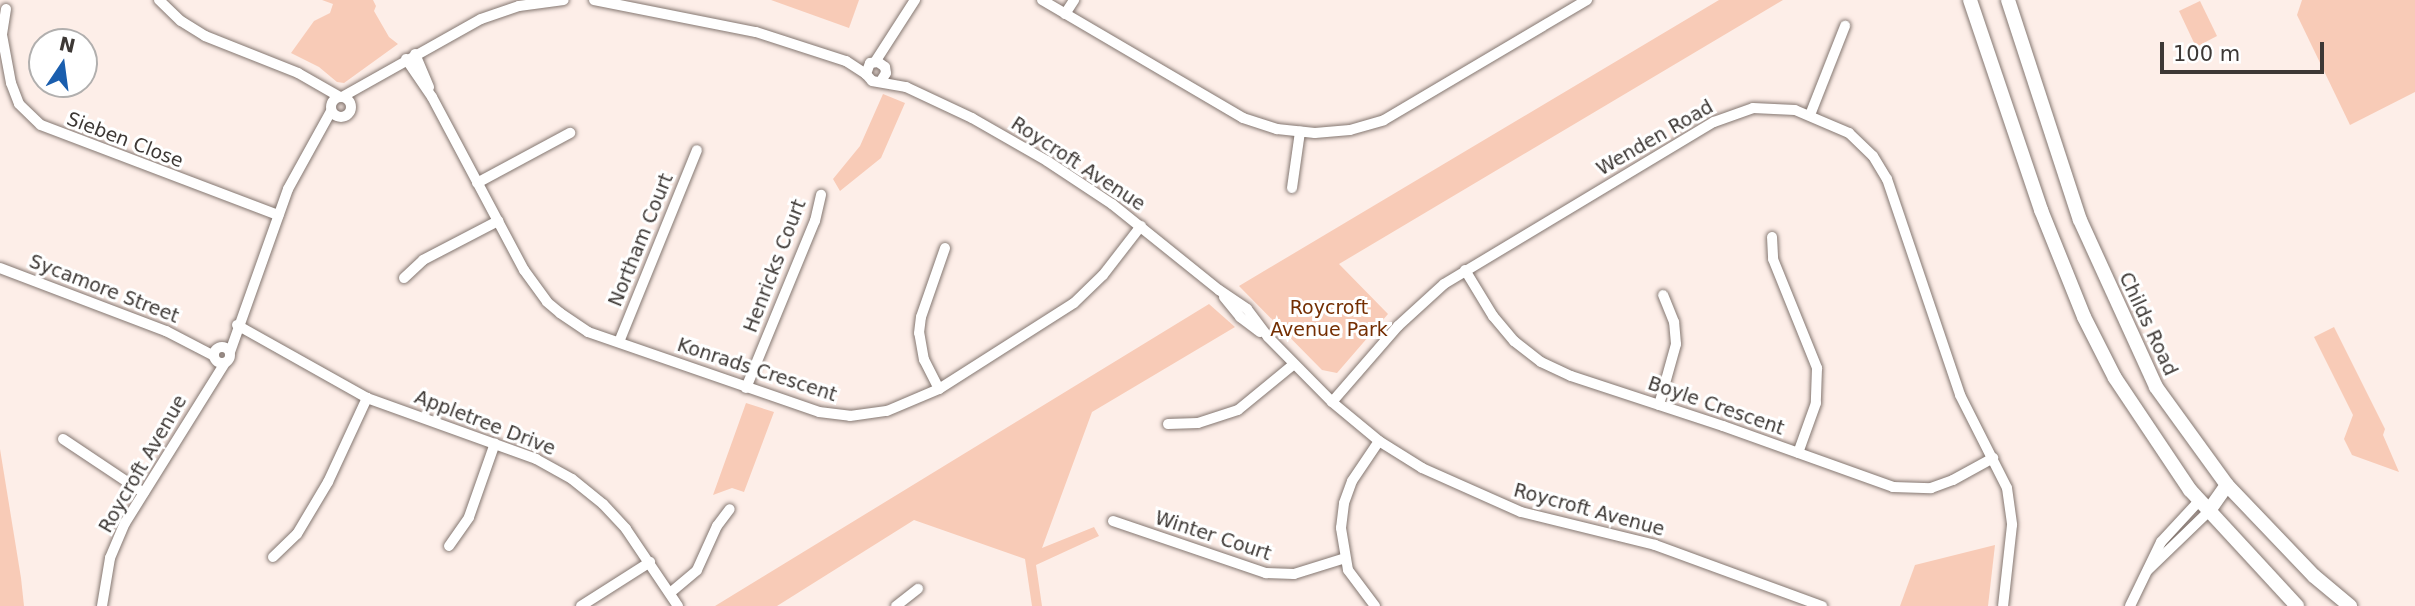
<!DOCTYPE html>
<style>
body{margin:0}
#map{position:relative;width:2415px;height:606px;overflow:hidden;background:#fdeee8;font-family:"DejaVu Sans",sans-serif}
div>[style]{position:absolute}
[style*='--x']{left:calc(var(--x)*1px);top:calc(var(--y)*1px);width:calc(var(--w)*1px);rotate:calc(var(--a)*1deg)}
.green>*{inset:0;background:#f8cbb7}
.roads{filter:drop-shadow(0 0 2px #847771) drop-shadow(0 0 2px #847771)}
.minor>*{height:10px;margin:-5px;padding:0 5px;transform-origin:5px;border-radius:5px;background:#fff}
.minor>.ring{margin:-5px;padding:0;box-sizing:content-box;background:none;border:10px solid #fff;border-radius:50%}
.major>*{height:14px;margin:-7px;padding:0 7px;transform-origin:7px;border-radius:7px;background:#fff}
span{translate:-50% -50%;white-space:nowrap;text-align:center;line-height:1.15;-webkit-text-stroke:6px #fff;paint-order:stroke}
.street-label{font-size:19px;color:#3d3835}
.park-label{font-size:19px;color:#742e02}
.north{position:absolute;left:28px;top:28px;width:70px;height:70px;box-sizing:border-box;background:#fff;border:2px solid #b1afae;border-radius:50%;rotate:13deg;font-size:19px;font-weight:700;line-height:28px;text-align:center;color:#3d3835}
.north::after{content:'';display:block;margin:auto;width:24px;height:32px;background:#1a5eae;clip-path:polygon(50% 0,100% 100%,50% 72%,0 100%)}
.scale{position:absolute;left:2160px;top:42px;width:164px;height:32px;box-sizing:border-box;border:4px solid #3d3835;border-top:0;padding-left:9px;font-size:21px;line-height:24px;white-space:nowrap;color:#3d3835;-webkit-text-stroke:5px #fff;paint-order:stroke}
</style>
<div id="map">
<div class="green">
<div style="clip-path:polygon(322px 0,373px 0,376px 6px,374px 11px,389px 37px,398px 44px,344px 83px,337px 82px,319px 67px,291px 53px,314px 21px,330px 13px,333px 4px)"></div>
<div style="clip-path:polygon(771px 0,859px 0,849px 28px)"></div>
<div style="clip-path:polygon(1719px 0,1783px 0,1339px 264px,1388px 314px,1337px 373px,1322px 370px,1239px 286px)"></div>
<div style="clip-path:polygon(2302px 0,2415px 0,2415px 92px,2350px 125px,2297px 15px)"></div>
<div style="clip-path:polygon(2200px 1px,2217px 36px,2196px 47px,2179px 11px)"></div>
<div style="clip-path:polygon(883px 94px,905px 103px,881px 158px,840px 191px,833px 179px,860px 146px)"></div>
<div style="clip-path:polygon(1209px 304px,1235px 327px,1092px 412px,1042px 548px,1094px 527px,1099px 536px,1036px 565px,1042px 606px,1032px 606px,1025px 559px,914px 520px,777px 606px,715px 606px)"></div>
<div style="clip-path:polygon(2334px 327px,2385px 429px,2383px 435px,2399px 472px,2352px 455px,2344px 439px,2353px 415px,2314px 337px)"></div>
<div style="clip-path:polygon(746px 403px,774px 412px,744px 492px,732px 488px,713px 495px)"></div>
<div style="clip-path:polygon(0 449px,21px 578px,24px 606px,0 606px)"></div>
<div style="clip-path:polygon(1995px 545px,1988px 606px,1900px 606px,1915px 565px)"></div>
</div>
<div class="roads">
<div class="minor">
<div style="--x:159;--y:0;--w:30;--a:44"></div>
<div style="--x:181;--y:21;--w:28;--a:32"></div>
<div style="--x:205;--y:36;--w:100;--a:21.7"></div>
<div style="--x:298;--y:73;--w:48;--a:29.7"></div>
<div style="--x:594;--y:0;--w:165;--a:11.2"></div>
<div style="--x:756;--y:32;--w:95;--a:17.9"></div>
<div style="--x:846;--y:61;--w:24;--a:33"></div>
<div style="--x:1042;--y:0;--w:233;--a:30.4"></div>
<div style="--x:1243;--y:118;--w:36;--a:18"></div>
<div style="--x:1277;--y:129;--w:38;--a:6"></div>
<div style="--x:1315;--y:133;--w:35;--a:-5"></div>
<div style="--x:1350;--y:130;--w:35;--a:-16"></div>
<div style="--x:1384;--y:120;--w:236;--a:-30.6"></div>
<div style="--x:6;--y:9;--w:26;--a:99"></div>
<div style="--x:2;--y:35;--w:49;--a:79.4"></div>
<div style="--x:11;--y:83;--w:22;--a:69"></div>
<div style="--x:19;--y:104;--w:30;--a:44"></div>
<div style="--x:41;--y:125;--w:254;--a:20.8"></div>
<div style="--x:1065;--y:14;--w:17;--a:-57"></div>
<div style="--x:415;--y:54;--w:36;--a:67"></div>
<div style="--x:406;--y:59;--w:46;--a:55.6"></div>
<div style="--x:432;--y:97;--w:196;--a:62"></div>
<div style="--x:524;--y:270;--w:39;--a:54"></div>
<div style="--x:547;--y:302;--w:17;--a:40"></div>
<div style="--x:560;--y:313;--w:34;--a:34"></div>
<div style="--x:588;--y:332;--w:244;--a:19.1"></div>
<div style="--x:819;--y:412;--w:31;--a:7"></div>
<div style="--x:850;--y:416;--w:37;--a:-8"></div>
<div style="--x:887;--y:411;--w:56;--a:-22.9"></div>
<div style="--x:939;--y:389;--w:160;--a:-32.5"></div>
<div style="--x:1074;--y:303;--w:40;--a:-44"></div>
<div style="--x:1103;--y:275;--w:62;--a:-52.2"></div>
<div style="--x:875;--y:62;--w:74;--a:-57.2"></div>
<div style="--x:881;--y:81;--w:9;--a:-58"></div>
<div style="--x:886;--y:73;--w:6;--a:-99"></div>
<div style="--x:885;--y:67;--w:9;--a:-144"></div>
<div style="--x:878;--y:62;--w:8;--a:173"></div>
<div style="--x:870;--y:63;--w:12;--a:110"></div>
<div style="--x:866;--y:74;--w:9;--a:49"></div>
<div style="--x:872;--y:81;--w:35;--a:10"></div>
<div style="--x:906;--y:87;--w:73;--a:25.2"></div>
<div style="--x:972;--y:118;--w:86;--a:29.8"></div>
<div style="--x:1047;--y:161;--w:78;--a:33.5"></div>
<div style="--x:1112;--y:204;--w:137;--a:38.8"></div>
<div style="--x:1219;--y:290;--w:34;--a:34"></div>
<div style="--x:1247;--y:309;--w:35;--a:53"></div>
<div style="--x:1268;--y:337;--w:91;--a:45.4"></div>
<div style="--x:1332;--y:402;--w:61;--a:39.7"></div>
<div style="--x:1379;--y:441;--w:51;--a:32.1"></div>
<div style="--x:1422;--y:468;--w:108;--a:24"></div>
<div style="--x:1521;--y:512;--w:138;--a:13.8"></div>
<div style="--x:1655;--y:545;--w:178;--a:20.1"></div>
<div class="ring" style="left:331px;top:97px;width:10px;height:10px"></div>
<div style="--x:342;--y:97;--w:159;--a:-29.3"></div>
<div style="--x:481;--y:19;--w:40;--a:-18.9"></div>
<div style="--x:519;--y:6;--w:45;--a:-7.6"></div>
<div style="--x:1810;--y:115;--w:96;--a:-68.5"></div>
<div style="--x:477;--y:183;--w:106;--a:-28.3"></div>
<div style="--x:1292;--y:188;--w:57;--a:-81.9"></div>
<div style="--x:1772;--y:237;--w:22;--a:87"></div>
<div style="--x:1773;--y:259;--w:118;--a:68"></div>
<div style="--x:1817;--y:368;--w:35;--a:92"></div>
<div style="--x:1816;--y:403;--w:53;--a:109.8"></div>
<div style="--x:0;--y:268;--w:178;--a:20.8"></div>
<div style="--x:166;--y:331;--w:54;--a:27.5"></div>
<div style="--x:1465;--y:270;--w:54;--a:58.7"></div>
<div style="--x:1493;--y:316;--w:33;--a:50"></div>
<div style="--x:1514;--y:341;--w:34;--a:38"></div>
<div style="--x:1541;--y:362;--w:33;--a:25"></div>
<div style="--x:1571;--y:376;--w:160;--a:18.2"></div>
<div style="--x:1723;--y:426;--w:181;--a:19.7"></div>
<div style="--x:1893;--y:487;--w:38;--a:2"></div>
<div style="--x:1931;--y:488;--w:23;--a:-20"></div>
<div style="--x:1953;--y:480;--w:46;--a:-28.8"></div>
<div style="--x:404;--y:278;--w:26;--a:-43"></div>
<div style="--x:423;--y:260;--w:85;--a:-27.5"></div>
<div style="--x:1224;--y:297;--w:26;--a:51"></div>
<div style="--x:1240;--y:317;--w:25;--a:37"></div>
<div style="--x:237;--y:325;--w:149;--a:29.3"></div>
<div style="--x:367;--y:398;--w:180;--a:19.8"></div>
<div style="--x:536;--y:459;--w:41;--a:29.1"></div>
<div style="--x:572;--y:479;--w:40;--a:39"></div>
<div style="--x:603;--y:504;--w:34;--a:47"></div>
<div style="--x:626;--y:529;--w:93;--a:56"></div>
<div style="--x:619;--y:342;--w:207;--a:-67.9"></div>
<div class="ring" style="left:214px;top:347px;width:6px;height:6px"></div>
<div style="--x:230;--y:352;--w:173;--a:-70.4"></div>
<div style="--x:288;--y:189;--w:89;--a:-61.1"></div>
<div style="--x:746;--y:388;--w:181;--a:-67.6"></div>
<div style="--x:815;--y:221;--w:27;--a:-77"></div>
<div style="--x:939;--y:389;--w:33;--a:-117"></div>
<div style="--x:924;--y:360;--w:27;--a:-100"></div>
<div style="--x:919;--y:333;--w:16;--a:-83"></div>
<div style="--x:921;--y:317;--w:73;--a:-70.8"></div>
<div style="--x:1332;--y:402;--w:101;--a:-49"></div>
<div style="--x:1398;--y:326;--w:62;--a:-42.4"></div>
<div style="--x:1444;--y:284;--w:315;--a:-31"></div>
<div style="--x:1714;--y:122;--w:41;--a:-19.7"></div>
<div style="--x:1753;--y:108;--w:42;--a:2.7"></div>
<div style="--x:1795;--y:110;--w:59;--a:23.1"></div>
<div style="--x:1849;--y:133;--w:33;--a:44"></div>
<div style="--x:1873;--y:156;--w:27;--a:59"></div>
<div style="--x:1887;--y:179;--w:228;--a:71.3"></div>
<div style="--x:1960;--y:395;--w:104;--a:63.2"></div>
<div style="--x:2007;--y:488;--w:37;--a:82"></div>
<div style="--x:2012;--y:525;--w:81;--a:96.3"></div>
<div style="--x:1659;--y:405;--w:63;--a:-74.4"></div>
<div style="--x:1676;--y:344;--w:22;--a:-95"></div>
<div style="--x:1674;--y:322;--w:29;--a:-112"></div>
<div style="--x:1168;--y:424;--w:30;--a:-2"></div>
<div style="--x:1198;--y:423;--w:42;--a:-18"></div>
<div style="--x:1238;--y:410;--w:72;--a:-39.4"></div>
<div style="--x:63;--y:439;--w:97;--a:33.7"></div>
<div style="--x:1113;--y:521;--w:162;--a:18.8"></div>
<div style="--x:1266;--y:573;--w:28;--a:2"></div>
<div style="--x:1294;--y:574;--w:53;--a:-17.4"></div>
<div style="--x:449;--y:546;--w:35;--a:-55"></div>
<div style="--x:469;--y:517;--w:78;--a:-70.6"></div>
<div style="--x:273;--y:557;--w:33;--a:-44"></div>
<div style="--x:297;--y:534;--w:61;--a:-59.2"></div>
<div style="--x:328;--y:482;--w:93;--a:-65.1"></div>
<div style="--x:2148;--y:570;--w:83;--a:-44"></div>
<div style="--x:670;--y:593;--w:35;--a:-40"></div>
<div style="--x:697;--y:570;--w:48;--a:-65.6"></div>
<div style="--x:717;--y:526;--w:21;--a:-53"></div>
<div style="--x:102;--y:606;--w:49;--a:-80.5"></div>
<div style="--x:110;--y:558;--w:38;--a:-67"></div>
<div style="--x:125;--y:523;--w:189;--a:-58"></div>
<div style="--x:581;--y:606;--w:82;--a:-32.5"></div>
<div style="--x:896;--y:606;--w:28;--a:-38"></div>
<div style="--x:1375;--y:606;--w:45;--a:-126.9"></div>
<div style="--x:1348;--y:570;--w:43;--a:-99.5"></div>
<div style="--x:1341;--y:528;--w:25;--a:-83"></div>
<div style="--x:1344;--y:503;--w:23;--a:-70"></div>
<div style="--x:1352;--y:481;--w:48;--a:-56"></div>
<div style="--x:2130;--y:606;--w:71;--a:-64.2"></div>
<div style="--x:2161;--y:542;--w:56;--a:-47.2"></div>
</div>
<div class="major">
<div style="--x:1970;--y:0;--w:222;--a:71.3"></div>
<div style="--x:2041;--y:210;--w:115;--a:68.1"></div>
<div style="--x:2084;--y:317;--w:68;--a:63.1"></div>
<div style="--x:2115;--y:378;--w:135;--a:56.2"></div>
<div style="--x:2190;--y:490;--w:158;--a:47.3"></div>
<div style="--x:2008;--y:0;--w:231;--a:71.9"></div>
<div style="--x:2080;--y:220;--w:183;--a:65.5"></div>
<div style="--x:2156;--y:387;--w:121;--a:54.1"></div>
<div style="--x:2227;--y:485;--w:126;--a:46.3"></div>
<div style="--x:2314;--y:576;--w:47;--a:39.8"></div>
<div style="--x:2208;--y:512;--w:33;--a:-55"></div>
</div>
</div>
<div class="street-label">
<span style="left:1655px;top:138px;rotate:-30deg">Wenden Road</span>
<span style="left:125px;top:140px;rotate:21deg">Sieben Close</span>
<span style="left:1078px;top:164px;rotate:33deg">Roycroft Avenue</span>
<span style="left:641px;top:240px;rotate:-68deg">Northam Court</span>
<span style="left:775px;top:266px;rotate:-69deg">Henricks Court</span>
<span style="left:104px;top:289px;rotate:21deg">Sycamore Street</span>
<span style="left:2148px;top:324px;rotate:65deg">Childs Road</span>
<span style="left:757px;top:370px;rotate:18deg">Konrads Crescent</span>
<span style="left:1716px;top:406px;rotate:19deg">Boyle Crescent</span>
<span style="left:485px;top:423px;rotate:21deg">Appletree Drive</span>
<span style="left:143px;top:464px;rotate:-60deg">Roycroft Avenue</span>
<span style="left:1589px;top:510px;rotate:15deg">Roycroft Avenue</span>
<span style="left:1213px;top:536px;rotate:18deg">Winter Court</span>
</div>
<div class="park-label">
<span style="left:1329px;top:319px">Roycroft<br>Avenue Park</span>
</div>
<div class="north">N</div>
<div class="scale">100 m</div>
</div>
